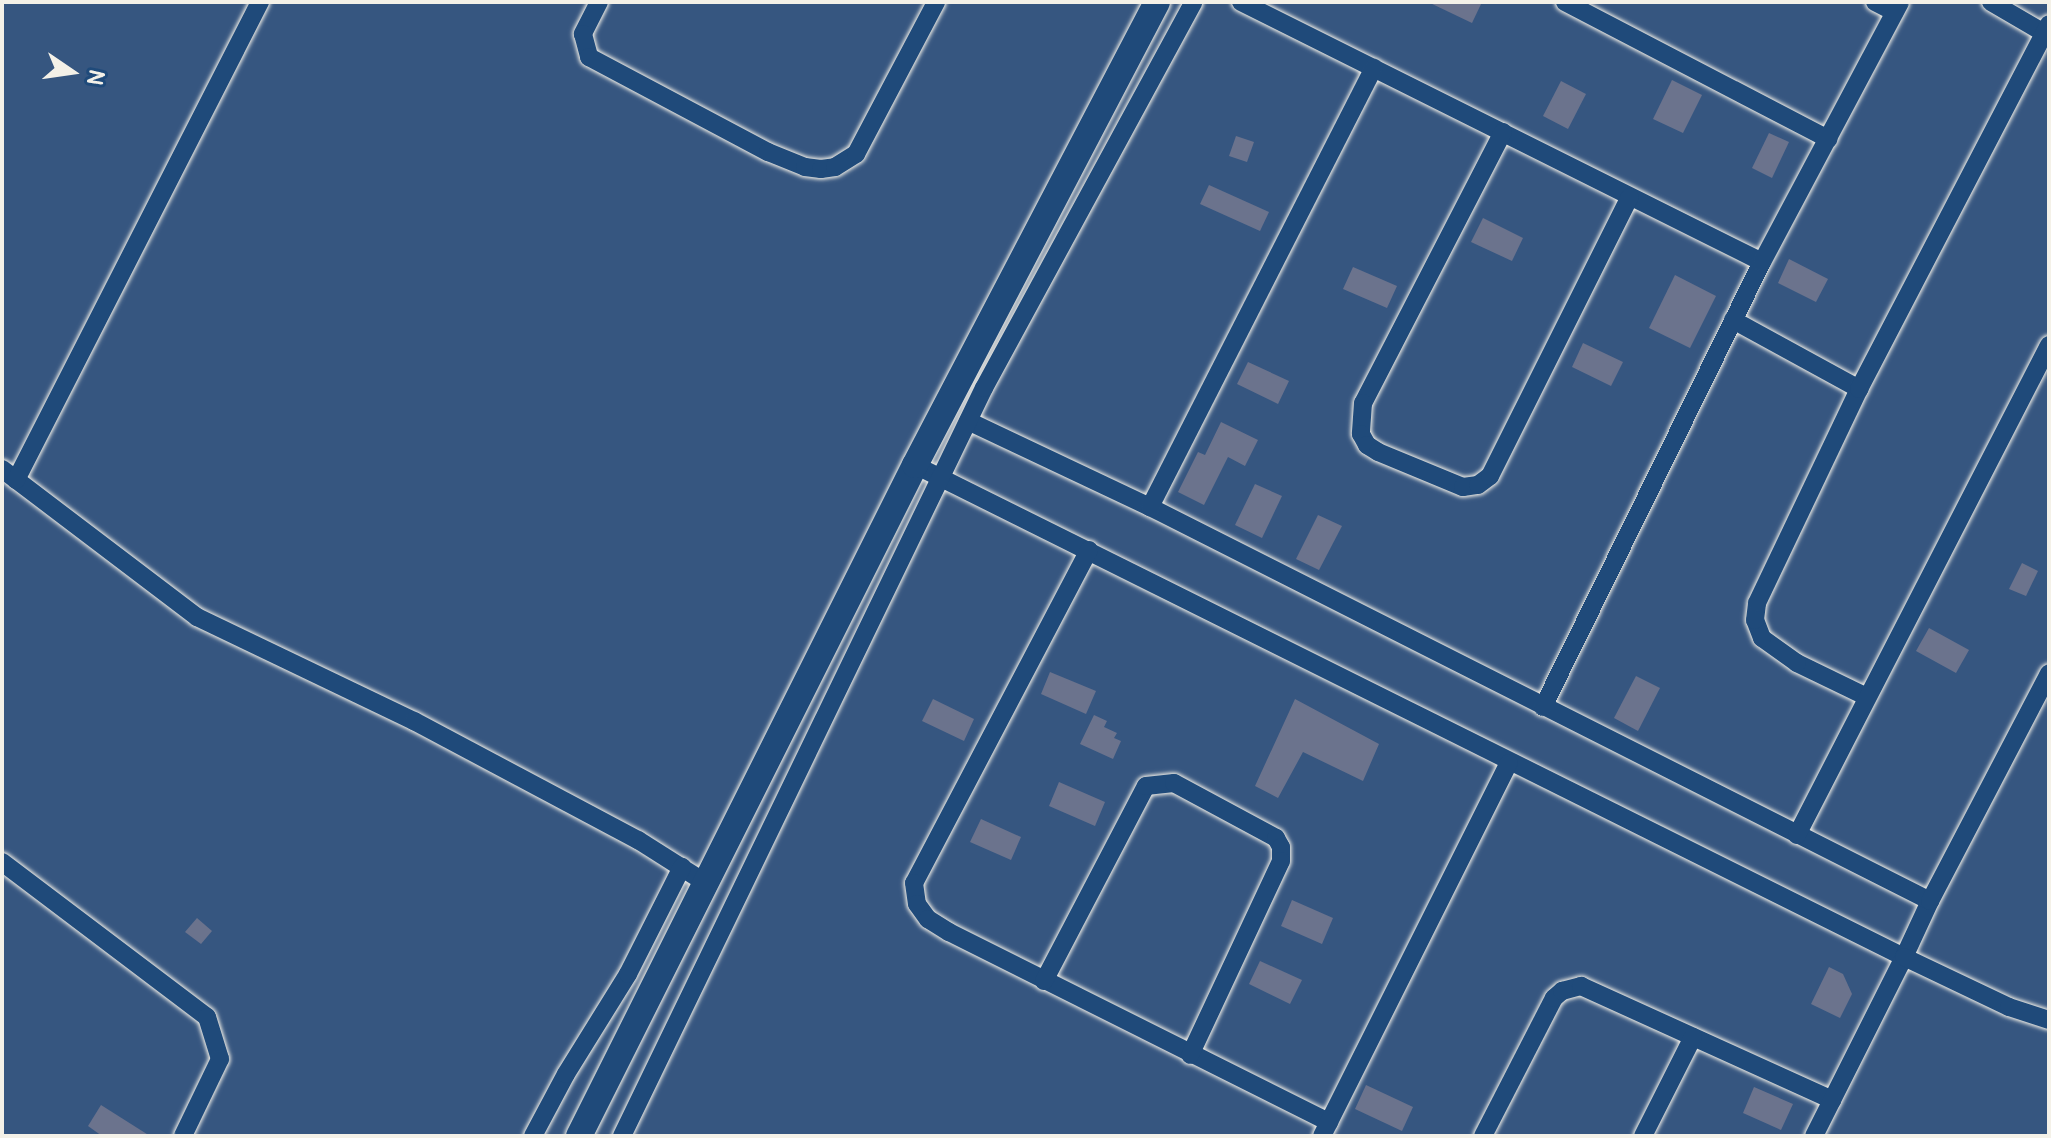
<!DOCTYPE html>
<style>
body{margin:0}
#map{position:relative;width:2051px;height:1138px;overflow:hidden;background:#365680;font-family:Pangolin,sans-serif}
div>[style]{position:absolute}
[style*='--x']{left:calc(var(--x)*1px);top:calc(var(--y)*1px);width:calc(var(--w)*1px);rotate:calc(var(--a)*1deg)}
.building>*{inset:0;background:#6b738d}
.roads{filter:drop-shadow(0 0 2px #f4f1e8) drop-shadow(0 0 2px #f4f1e8)}
.street>*{height:18px;margin:-9px;padding:0 9px;transform-origin:9px;border-radius:9px;background:#1f4a7a}
.secondary>*{height:26px;margin:-13px;padding:0 13px;transform-origin:13px;border-radius:13px;background:#1f4a7a}
span{translate:-50% -50%;white-space:nowrap;text-align:center;line-height:1.15;-webkit-text-stroke:6px #1f4a7a;paint-order:stroke}
.frame{position:absolute;inset:0;border:4px solid #f4f1e8;pointer-events:none}
.north{position:absolute;left:32px;top:32px;width:80px;height:80px;-webkit-text-stroke:6px #1f4a7a;paint-order:stroke;rotate:103deg;font-size:22px;font-weight:700;line-height:32px;text-align:center;color:#f4f1e8}
.north::after{content:'';display:block;margin:auto;width:28px;height:36px;background:#f4f1e8;clip-path:polygon(50% 0,100% 100%,50% 72%,0 100%)}
</style>
<div id="map">
<div class="building">
<div style="clip-path:polygon(1428px 2px,1482px 2px,1472px 23px)"></div>
<div style="clip-path:polygon(1672px 80px,1702px 95px,1683px 133px,1653px 119px)"></div>
<div style="clip-path:polygon(1561px 81px,1586px 94px,1568px 129px,1543px 116px)"></div>
<div style="clip-path:polygon(1769px 133px,1789px 142px,1772px 178px,1752px 168px)"></div>
<div style="clip-path:polygon(1236px 136px,1254px 142px,1247px 162px,1229px 156px)"></div>
<div style="clip-path:polygon(1209px 185px,1269px 212px,1260px 231px,1200px 204px)"></div>
<div style="clip-path:polygon(1483px 218px,1523px 238px,1512px 261px,1471px 242px)"></div>
<div style="clip-path:polygon(1789px 259px,1828px 279px,1816px 302px,1778px 283px)"></div>
<div style="clip-path:polygon(1353px 267px,1397px 286px,1387px 308px,1343px 289px)"></div>
<div style="clip-path:polygon(1675px 275px,1716px 296px,1690px 348px,1649px 328px)"></div>
<div style="clip-path:polygon(1583px 343px,1623px 362px,1611px 386px,1572px 367px)"></div>
<div style="clip-path:polygon(1248px 362px,1289px 381px,1278px 404px,1237px 384px)"></div>
<div style="clip-path:polygon(1221px 422px,1258px 440px,1245px 466px,1228px 457px,1204px 505px,1178px 492px,1198px 452px,1205px 455px)"></div>
<div style="clip-path:polygon(1255px 484px,1282px 496px,1262px 538px,1235px 525px)"></div>
<div style="clip-path:polygon(1318px 515px,1342px 526px,1319px 570px,1296px 559px)"></div>
<div style="clip-path:polygon(2022px 563px,2038px 571px,2026px 596px,2009px 589px)"></div>
<div style="clip-path:polygon(1929px 628px,1969px 650px,1956px 673px,1916px 651px)"></div>
<div style="clip-path:polygon(1050px 672px,1096px 691px,1086px 714px,1041px 694px)"></div>
<div style="clip-path:polygon(1636px 676px,1660px 688px,1638px 731px,1614px 718px)"></div>
<div style="clip-path:polygon(933px 699px,974px 719px,964px 741px,922px 721px)"></div>
<div style="clip-path:polygon(1295px 699px,1379px 744px,1363px 781px,1303px 752px,1278px 798px,1255px 786px)"></div>
<div style="clip-path:polygon(1094px 715px,1107px 721px,1104px 727px,1117px 733px,1114px 738px,1121px 741px,1113px 759px,1080px 744px)"></div>
<div style="clip-path:polygon(1059px 782px,1105px 802px,1095px 826px,1049px 806px)"></div>
<div style="clip-path:polygon(981px 819px,1021px 837px,1011px 860px,970px 842px)"></div>
<div style="clip-path:polygon(1292px 900px,1333px 918px,1322px 944px,1281px 926px)"></div>
<div style="clip-path:polygon(197px 918px,212px 931px,201px 944px,185px 932px)"></div>
<div style="clip-path:polygon(1260px 961px,1302px 980px,1290px 1004px,1249px 984px)"></div>
<div style="clip-path:polygon(1829px 967px,1843px 974px,1852px 994px,1840px 1018px,1811px 1004px)"></div>
<div style="clip-path:polygon(1366px 1085px,1413px 1107px,1402px 1131px,1355px 1109px)"></div>
<div style="clip-path:polygon(1754px 1087px,1793px 1104px,1781px 1130px,1743px 1113px)"></div>
<div style="clip-path:polygon(101px 1105px,150px 1136px,102px 1136px,88px 1126px)"></div>
</div>
<div class="roads">
<div class="street">
<div style="--x:599;--y:2;--w:36;--a:117"></div>
<div style="--x:583;--y:34;--w:24;--a:75"></div>
<div style="--x:589;--y:57;--w:203;--a:28"></div>
<div style="--x:768;--y:152;--w:40;--a:22"></div>
<div style="--x:805;--y:167;--w:16;--a:7"></div>
<div style="--x:821;--y:169;--w:14;--a:-8"></div>
<div style="--x:835;--y:167;--w:25;--a:-32"></div>
<div style="--x:856;--y:154;--w:172;--a:-62.2"></div>
<div style="--x:1241;--y:2;--w:582;--a:26.52"></div>
<div style="--x:1565;--y:2;--w:297;--a:27.5"></div>
<div style="--x:1875;--y:2;--w:22;--a:27"></div>
<div style="--x:1991;--y:2;--w:61;--a:30.3"></div>
<div style="--x:1503;--y:132;--w:305;--a:117.3"></div>
<div style="--x:1363;--y:403;--w:31;--a:94"></div>
<div style="--x:1361;--y:434;--w:13;--a:61"></div>
<div style="--x:1367;--y:445;--w:13;--a:32"></div>
<div style="--x:1378;--y:452;--w:92;--a:22.4"></div>
<div style="--x:1463;--y:487;--w:15;--a:-8"></div>
<div style="--x:1478;--y:485;--w:15;--a:-37"></div>
<div style="--x:1490;--y:476;--w:312;--a:-63.4"></div>
<div style="--x:1733;--y:320;--w:144;--a:28.7"></div>
<div style="--x:915;--y:465;--w:1105;--a:26.45"></div>
<div style="--x:1904;--y:957;--w:62;--a:-65.1"></div>
<div style="--x:1930;--y:901;--w:874;--a:-153.2"></div>
<div style="--x:1150;--y:507;--w:201;--a:-154.7"></div>
<div style="--x:2;--y:469;--w:245;--a:37.2"></div>
<div style="--x:197;--y:617;--w:241;--a:25.6"></div>
<div style="--x:414;--y:721;--w:254;--a:28"></div>
<div style="--x:638;--y:840;--w:80;--a:32.3"></div>
<div style="--x:16;--y:480;--w:537;--a:-62.96"></div>
<div style="--x:1150;--y:507;--w:493;--a:-63"></div>
<div style="--x:1089;--y:550;--w:376;--a:117.7"></div>
<div style="--x:914;--y:883;--w:21;--a:82"></div>
<div style="--x:917;--y:904;--w:19;--a:54"></div>
<div style="--x:928;--y:919;--w:25;--a:32"></div>
<div style="--x:949;--y:932;--w:425;--a:26.6"></div>
<div style="--x:1865;--y:696;--w:76;--a:-154.1"></div>
<div style="--x:1797;--y:663;--w:43;--a:-144.5"></div>
<div style="--x:1762;--y:638;--w:19;--a:-111"></div>
<div style="--x:1755;--y:620;--w:17;--a:-83"></div>
<div style="--x:1757;--y:603;--w:237;--a:-64.5"></div>
<div style="--x:1859;--y:389;--w:411;--a:-62.5"></div>
<div style="--x:1543;--y:707;--w:496;--a:-63.8"></div>
<div style="--x:1762;--y:262;--w:294;--a:-62"></div>
<div style="--x:1797;--y:835;--w:551;--a:-62.78"></div>
<div style="--x:2;--y:862;--w:257;--a:37.1"></div>
<div style="--x:207;--y:1017;--w:44;--a:72.8"></div>
<div style="--x:220;--y:1059;--w:85;--a:115.7"></div>
<div style="--x:1930;--y:901;--w:257;--a:-62.4"></div>
<div style="--x:1044;--y:981;--w:220;--a:-62.4"></div>
<div style="--x:1146;--y:786;--w:28;--a:-6"></div>
<div style="--x:1174;--y:783;--w:116;--a:28.3"></div>
<div style="--x:1276;--y:838;--w:10;--a:61"></div>
<div style="--x:1281;--y:847;--w:14;--a:90"></div>
<div style="--x:1281;--y:861;--w:214;--a:115.1"></div>
<div style="--x:533;--y:1136;--w:70;--a:-62"></div>
<div style="--x:566;--y:1074;--w:118;--a:-58.2"></div>
<div style="--x:628;--y:974;--w:120;--a:-63.2"></div>
<div style="--x:622;--y:1136;--w:831;--a:-64.18"></div>
<div style="--x:984;--y:388;--w:439;--a:-61.5"></div>
<div style="--x:1322;--y:1136;--w:417;--a:-63.4"></div>
<div style="--x:1483;--y:1136;--w:155;--a:-62.8"></div>
<div style="--x:1554;--y:998;--w:11;--a:-41"></div>
<div style="--x:1562;--y:991;--w:20;--a:-15"></div>
<div style="--x:1581;--y:986;--w:276;--a:24.4"></div>
<div style="--x:1643;--y:1136;--w:111;--a:-63.2"></div>
<div style="--x:1814;--y:1136;--w:200;--a:-63.3"></div>
<div style="--x:1904;--y:957;--w:116;--a:25.5"></div>
<div style="--x:2009;--y:1007;--w:42;--a:18"></div>
</div>
<div class="secondary">
<div style="--x:579;--y:1136;--w:750;--a:-63.4"></div>
<div style="--x:915;--y:465;--w:522;--a:-62.4"></div>
</div>
</div>
<div class="frame"></div>
<div class="north">N</div>
</div>
